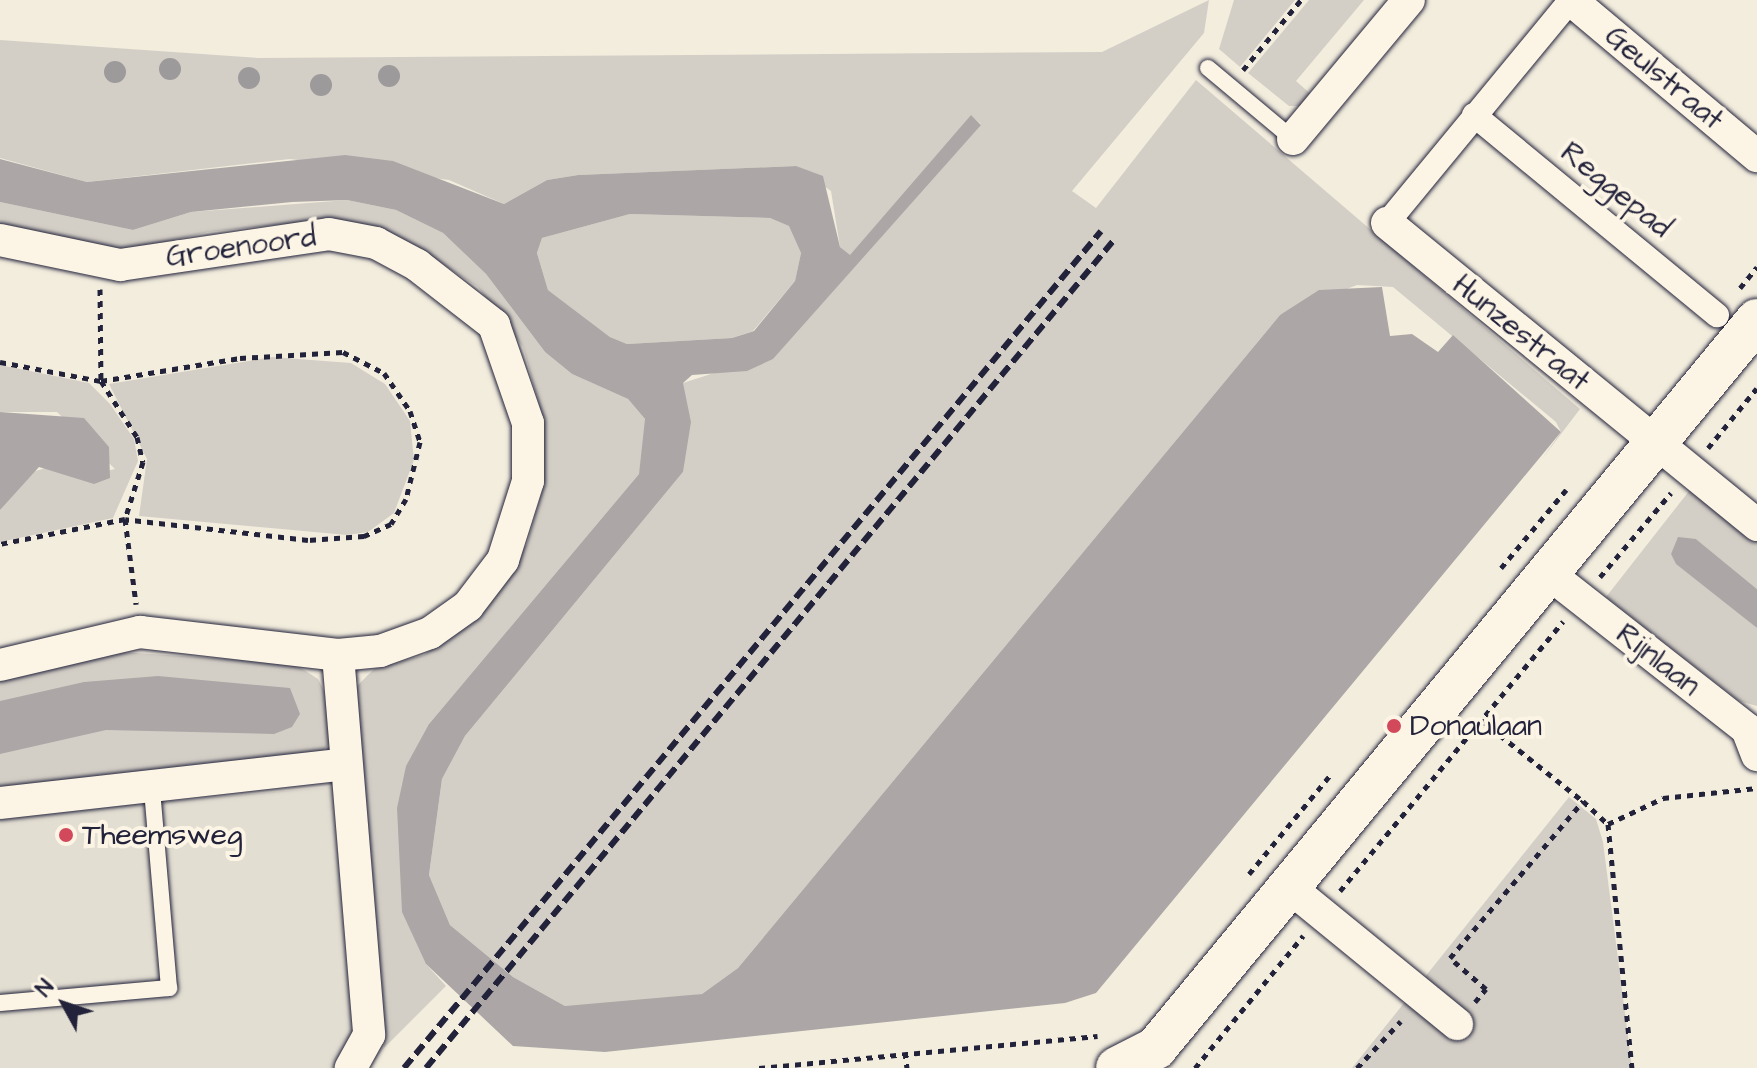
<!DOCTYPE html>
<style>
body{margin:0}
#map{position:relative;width:1757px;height:1068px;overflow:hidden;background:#f3edde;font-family:"Architects Daughter",sans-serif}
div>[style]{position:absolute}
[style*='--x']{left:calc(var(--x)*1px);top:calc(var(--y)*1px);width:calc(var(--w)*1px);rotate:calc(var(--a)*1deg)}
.built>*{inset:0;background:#e3ded2}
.green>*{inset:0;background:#d4cfc6}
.water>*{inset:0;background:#aca7a6}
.path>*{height:5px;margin-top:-2.5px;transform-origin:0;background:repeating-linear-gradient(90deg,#22223b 0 6px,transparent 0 12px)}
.roads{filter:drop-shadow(0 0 2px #22223b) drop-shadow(0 0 2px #22223b)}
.service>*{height:16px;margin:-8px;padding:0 8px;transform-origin:8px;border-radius:8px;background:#fcf5e5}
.pedestrian>*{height:24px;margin:-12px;padding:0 12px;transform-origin:12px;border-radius:12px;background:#fcf5e5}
.minor>*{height:32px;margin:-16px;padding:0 16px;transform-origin:16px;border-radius:16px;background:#fcf5e5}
.tertiary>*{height:42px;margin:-21px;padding:0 21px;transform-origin:21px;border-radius:21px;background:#fcf5e5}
.rail>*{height:6px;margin-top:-3px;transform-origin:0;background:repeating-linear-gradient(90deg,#22223b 0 12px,transparent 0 18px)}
.trees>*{width:22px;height:22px;margin:-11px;border-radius:50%;background:#9d9a9b}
.dots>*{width:22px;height:22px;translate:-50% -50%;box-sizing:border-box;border:4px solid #fcf5e5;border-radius:50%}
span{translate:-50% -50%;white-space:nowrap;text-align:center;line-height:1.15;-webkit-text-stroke:8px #fcf5e5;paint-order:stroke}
.street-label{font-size:30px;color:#22223b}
.poi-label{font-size:30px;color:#22223b}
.left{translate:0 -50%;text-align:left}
.north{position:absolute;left:24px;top:964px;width:80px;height:80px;-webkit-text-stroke:6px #fcf5e5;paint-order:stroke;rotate:310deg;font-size:22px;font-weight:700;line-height:32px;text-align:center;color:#22223b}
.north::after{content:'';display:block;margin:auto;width:28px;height:36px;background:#22223b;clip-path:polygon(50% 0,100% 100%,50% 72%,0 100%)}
</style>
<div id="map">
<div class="built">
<div style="clip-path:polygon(353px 785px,384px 1048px,369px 1068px,0 1068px,0 816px)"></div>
</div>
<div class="green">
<div style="clip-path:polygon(1209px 0,1204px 33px,1072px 191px,1096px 208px,1196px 80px,1580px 409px,1542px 459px,1561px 432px,1556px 422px,1393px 287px,1357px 285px,1280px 315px,738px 968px,702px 994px,643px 1004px,565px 1006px,513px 977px,450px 925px,429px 875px,442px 779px,465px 736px,683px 472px,683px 383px,717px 372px,822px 298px,981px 124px,971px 116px,850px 256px,840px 247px,831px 191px,796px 166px,578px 175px,547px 180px,504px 204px,449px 180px,290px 159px,87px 182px,0 158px,0 40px,258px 58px,1102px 52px)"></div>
<div style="clip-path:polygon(1234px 0,1295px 0,1240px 67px,1219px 49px)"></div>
<div style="clip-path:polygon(1309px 0,1364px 0,1296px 81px,1313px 96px,1303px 106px,1289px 106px,1248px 73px)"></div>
<div style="clip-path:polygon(347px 200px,396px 210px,443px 233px,486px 274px,545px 352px,572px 374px,628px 399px,645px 419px,646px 450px,639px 474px,429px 724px,426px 964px,446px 986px,384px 1048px,352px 712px,357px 686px,374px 669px,424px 655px,472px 618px,527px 544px,544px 484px,542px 415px,523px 347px,478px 287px,411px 244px,286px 224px,208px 232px,117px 253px,0 231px,0 202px,133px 230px,191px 212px)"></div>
<div style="clip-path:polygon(630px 214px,770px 218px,790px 226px,801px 253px,795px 281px,753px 331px,732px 338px,627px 344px,610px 337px,548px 290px,537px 253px,542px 238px)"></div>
<div style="clip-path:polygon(272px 357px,351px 363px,385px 384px,410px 421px,414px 460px,394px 513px,368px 532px,347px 535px,139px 516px,147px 459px,109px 384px)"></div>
<div style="clip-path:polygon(0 365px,89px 383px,110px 404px,134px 439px,138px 461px,113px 518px,0 542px,0 510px,26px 474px,52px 466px,77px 478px,115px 469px,57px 412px,0 412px)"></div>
<div style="clip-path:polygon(1693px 486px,1757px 536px,1757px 589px,1696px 539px,1671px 554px,1757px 628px,1757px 706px,1739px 701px,1606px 597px)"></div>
<div style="clip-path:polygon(120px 652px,293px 663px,318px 679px,330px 702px,330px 743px,317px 757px,0 789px,0 678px)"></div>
<div style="clip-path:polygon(1569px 797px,1596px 819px,1603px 842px,1632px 1068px,1352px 1068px)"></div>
</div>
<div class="water">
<div style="clip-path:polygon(evenodd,971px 115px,981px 125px,773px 359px,747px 371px,692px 375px,683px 383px,691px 422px,683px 472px,465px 736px,442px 779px,429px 875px,450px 925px,513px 977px,565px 1006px,702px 994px,738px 968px,1280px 315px,1319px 290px,1382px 287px,1390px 336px,1412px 334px,1438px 352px,1453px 335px,1561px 432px,1096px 993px,1065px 1003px,605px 1052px,513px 1046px,426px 964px,402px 912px,397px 808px,406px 766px,429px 724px,639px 474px,645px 419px,628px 399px,572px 374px,545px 352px,486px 274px,443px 233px,396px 210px,347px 200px,292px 202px,191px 212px,133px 230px,0 202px,0 159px,87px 182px,345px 155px,393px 161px,504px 204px,547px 180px,578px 175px,796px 166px,823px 176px,840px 247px,850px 255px,971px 115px,630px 214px,770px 218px,789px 226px,801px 253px,795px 281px,754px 331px,732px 338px,627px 344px,610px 337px,548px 290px,537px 253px,542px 238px,630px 214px)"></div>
<div style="clip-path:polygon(0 412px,84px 418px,109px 447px,110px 478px,94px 484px,39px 467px,0 510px)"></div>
<div style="clip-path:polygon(1678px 537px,1696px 539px,1757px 589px,1757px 628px,1676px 564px,1671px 554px)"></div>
<div style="clip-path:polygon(158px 676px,290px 688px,300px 714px,292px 727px,274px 734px,106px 730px,0 754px,0 701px,84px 682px)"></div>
</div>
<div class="path">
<div style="--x:1243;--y:70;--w:91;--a:-50.4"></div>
<div style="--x:1740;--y:288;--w:27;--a:-51"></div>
<div style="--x:100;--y:289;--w:92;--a:89.4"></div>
<div style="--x:101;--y:381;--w:67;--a:57.3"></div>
<div style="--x:137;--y:437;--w:26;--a:77"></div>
<div style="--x:143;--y:462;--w:60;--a:107.5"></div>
<div style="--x:125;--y:519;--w:86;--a:82.6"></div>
<div style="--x:0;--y:362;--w:103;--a:10.7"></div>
<div style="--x:101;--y:381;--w:141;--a:-9.4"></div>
<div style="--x:240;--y:358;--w:103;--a:-3.3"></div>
<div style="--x:343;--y:352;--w:46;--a:27.1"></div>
<div style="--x:384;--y:373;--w:46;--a:55.6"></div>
<div style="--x:410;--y:411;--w:33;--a:72"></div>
<div style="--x:420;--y:442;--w:59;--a:103.8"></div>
<div style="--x:406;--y:499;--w:29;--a:121"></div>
<div style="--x:391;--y:524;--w:30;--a:156"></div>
<div style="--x:364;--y:536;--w:56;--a:175.9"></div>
<div style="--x:308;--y:540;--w:184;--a:-173.5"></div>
<div style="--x:125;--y:519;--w:127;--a:168.7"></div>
<div style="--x:1708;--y:448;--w:77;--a:-50.8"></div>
<div style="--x:1501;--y:568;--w:102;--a:-50.2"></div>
<div style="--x:1600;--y:577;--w:110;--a:-49.8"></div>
<div style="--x:1481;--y:720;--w:130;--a:38.5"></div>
<div style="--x:1608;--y:824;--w:61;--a:-25.3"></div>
<div style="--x:1663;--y:798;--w:95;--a:-6.1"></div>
<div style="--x:1249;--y:874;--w:131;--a:-50.6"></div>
<div style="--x:1340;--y:891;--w:350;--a:-50.4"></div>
<div style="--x:1475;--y:1002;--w:17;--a:-50"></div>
<div style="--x:1486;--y:989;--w:48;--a:-139.3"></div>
<div style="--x:1450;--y:958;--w:206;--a:-49.7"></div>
<div style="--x:1583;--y:801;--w:34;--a:43"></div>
<div style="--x:1608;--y:824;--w:245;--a:84.4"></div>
<div style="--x:905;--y:1052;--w:16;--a:83"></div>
<div style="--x:759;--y:1068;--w:340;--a:-5.4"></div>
<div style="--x:1195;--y:1068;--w:171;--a:-50.7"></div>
<div style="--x:1357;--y:1068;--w:64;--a:-46.9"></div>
</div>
<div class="roads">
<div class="service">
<div style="--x:1208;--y:68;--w:111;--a:39.9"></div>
<div style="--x:0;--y:1003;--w:170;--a:-5.1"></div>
<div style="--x:169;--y:988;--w:199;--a:-94.9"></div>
</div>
<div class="pedestrian">
<div style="--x:1474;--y:115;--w:315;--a:39.5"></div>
<div style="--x:1387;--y:223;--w:289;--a:-50.5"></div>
</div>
<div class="minor">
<div style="--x:1571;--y:0;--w:243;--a:40"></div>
<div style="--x:1293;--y:139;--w:181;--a:-50.2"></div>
<div style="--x:1387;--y:223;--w:478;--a:39.2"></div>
<div style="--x:0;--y:240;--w:123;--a:11.8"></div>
<div style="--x:120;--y:265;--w:211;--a:-8.4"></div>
<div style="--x:329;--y:234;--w:48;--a:10.8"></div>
<div style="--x:376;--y:243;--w:47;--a:28.2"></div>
<div style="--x:417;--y:265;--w:98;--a:37.9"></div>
<div style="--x:494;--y:325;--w:104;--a:70.9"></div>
<div style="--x:528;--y:423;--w:58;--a:90"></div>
<div style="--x:528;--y:481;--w:83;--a:107.6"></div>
<div style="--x:503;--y:560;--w:58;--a:127.3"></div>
<div style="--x:468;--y:606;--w:47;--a:144.6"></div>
<div style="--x:430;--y:633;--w:53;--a:160.2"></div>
<div style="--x:380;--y:651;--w:42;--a:174.6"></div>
<div style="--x:338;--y:655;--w:381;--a:85.3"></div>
<div style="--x:369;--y:1035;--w:38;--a:119"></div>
<div style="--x:1548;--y:573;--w:253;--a:38.1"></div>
<div style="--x:1747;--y:729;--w:28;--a:69"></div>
<div style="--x:0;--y:665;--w:144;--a:-13.3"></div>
<div style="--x:140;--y:632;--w:199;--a:6.6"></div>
<div style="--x:0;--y:803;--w:348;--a:-6.4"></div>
<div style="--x:1289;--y:887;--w:217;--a:39.2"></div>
</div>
<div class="tertiary">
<div style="--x:1117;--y:1068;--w:44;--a:-27.1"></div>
<div style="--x:1156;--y:1048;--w:944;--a:-50.46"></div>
</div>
</div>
<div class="rail">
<div style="--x:404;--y:1068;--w:1089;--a:-50.21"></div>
<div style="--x:426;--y:1068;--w:1077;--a:-50.28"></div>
</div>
<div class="trees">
<div style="left:170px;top:69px"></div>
<div style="left:115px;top:72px"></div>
<div style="left:389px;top:76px"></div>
<div style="left:249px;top:78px"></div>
<div style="left:321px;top:85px"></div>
</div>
<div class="dots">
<div style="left:1394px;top:726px;background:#d1495b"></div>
<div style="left:66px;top:835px;background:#d1495b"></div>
</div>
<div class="street-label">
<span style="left:1664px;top:78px;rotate:40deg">Geulstraat</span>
<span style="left:1616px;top:190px;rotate:39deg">Reggepad</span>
<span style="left:241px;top:247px;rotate:-8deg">Groenoord</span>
<span style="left:1521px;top:333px;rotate:39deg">Hunzestraat</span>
<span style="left:1658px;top:660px;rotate:38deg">Rijnlaan</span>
</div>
<div class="poi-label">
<span class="left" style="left:1410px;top:726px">Donaulaan</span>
<span class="left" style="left:82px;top:835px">Theemsweg</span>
</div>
<div class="north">N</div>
</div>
